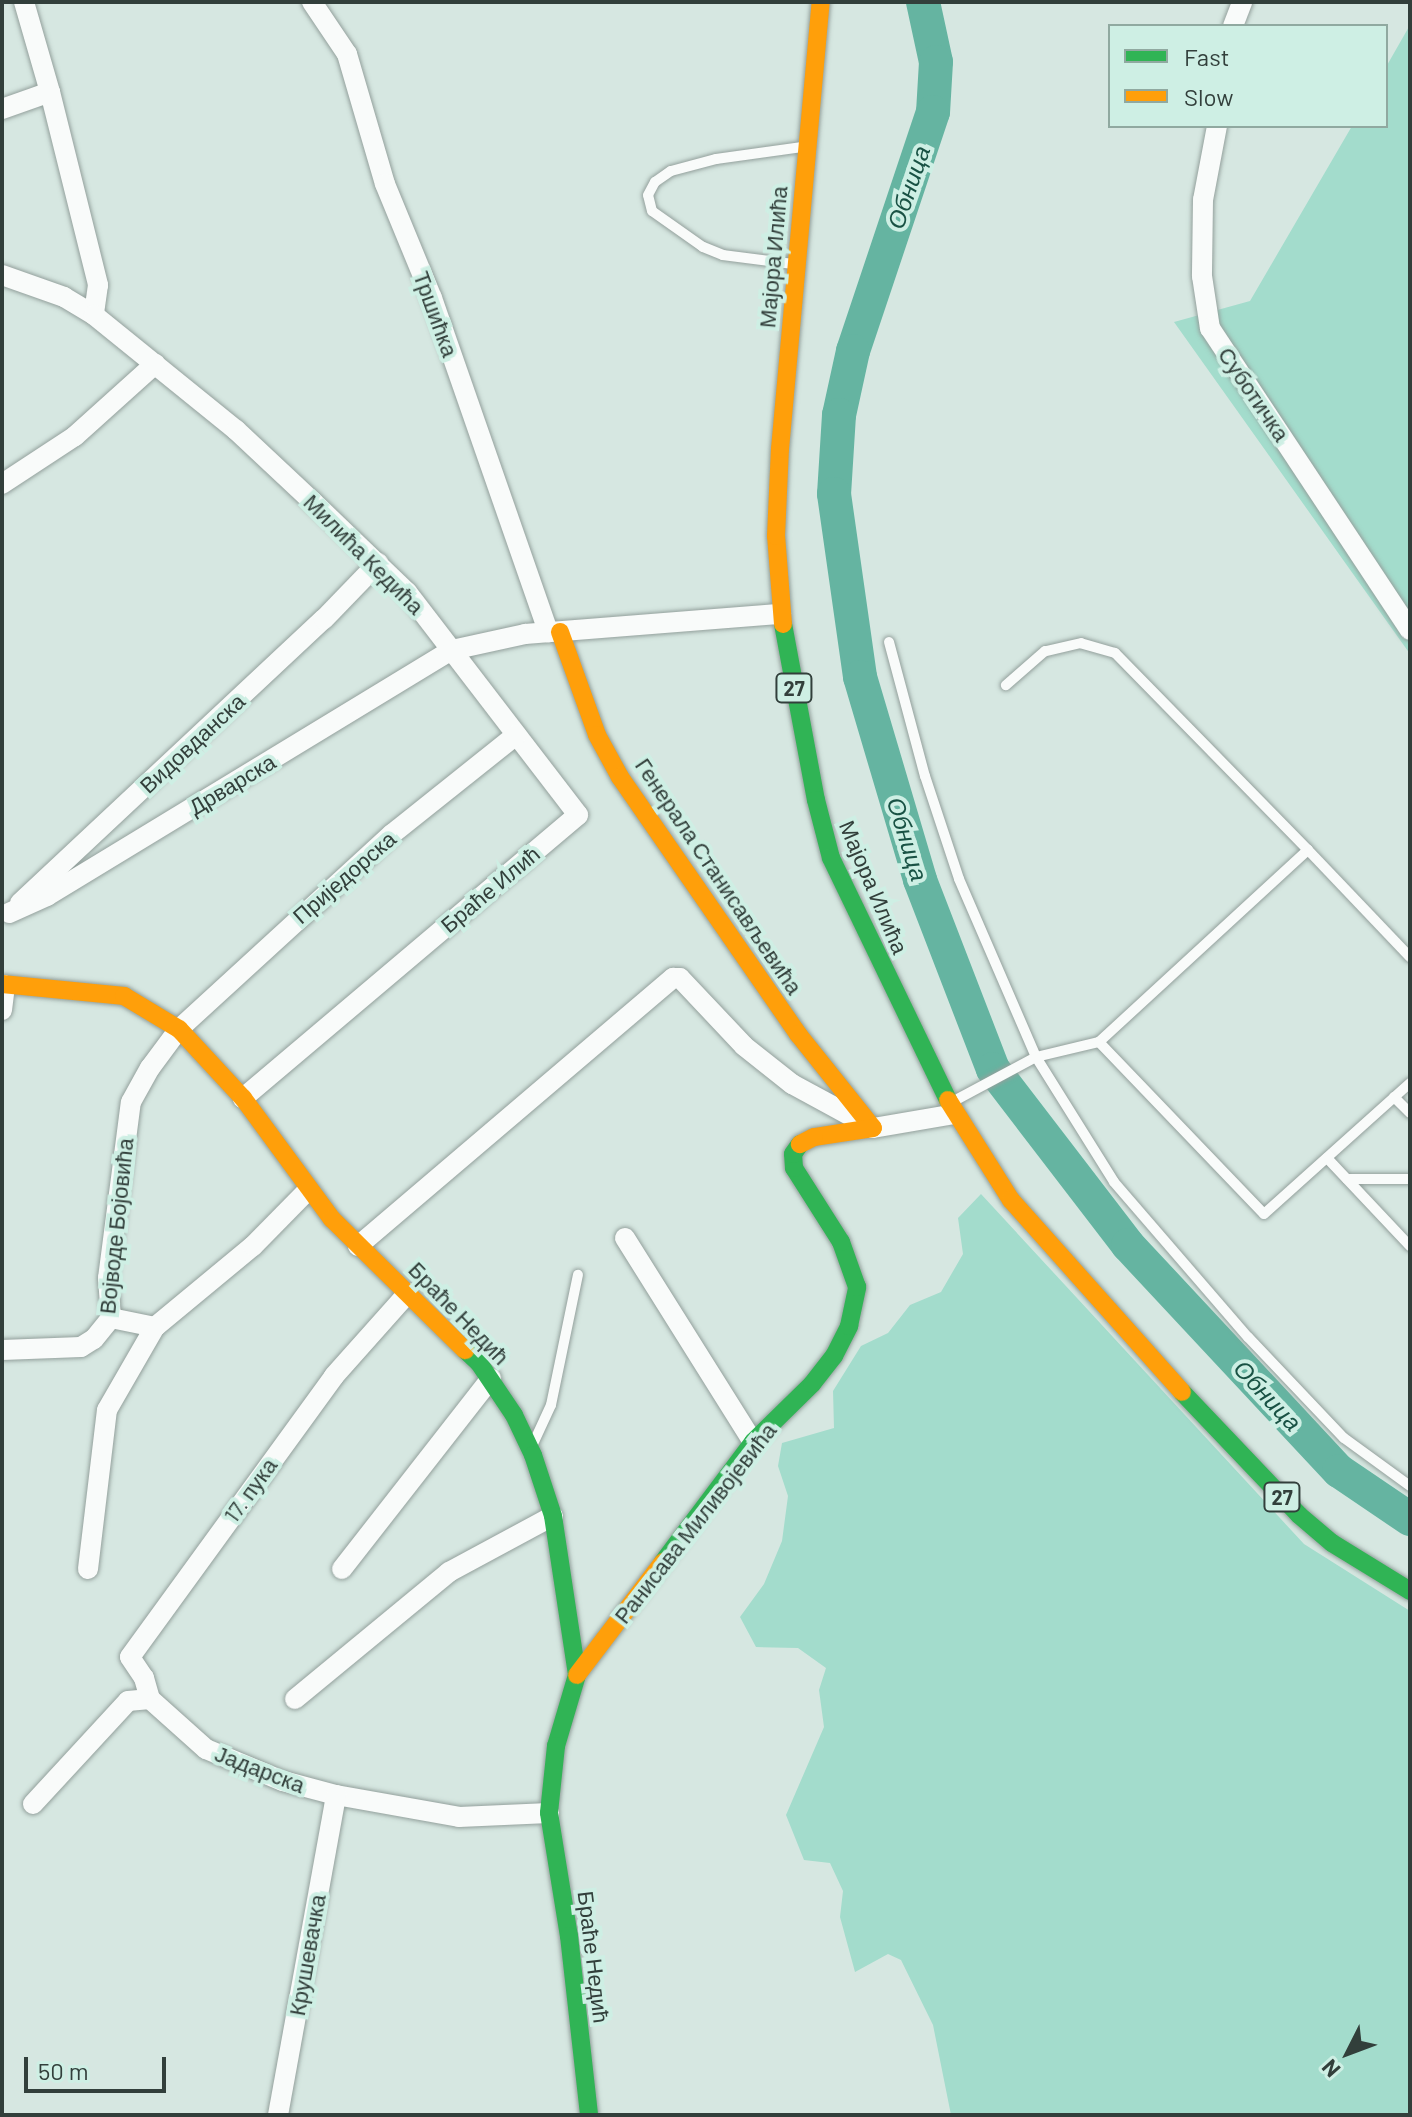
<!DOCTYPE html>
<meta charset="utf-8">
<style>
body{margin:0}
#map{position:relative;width:1412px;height:2117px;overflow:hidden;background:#d6e7e1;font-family:Barlow,sans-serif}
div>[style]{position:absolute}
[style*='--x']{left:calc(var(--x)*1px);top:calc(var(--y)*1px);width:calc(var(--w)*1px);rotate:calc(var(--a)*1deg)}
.green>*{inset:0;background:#a3dccc}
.river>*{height:34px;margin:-17px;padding:0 17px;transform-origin:17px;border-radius:17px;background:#65b4a1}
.roads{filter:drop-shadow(0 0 2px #93a09c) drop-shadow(0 0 2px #93a09c)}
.lane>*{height:10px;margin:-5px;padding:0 5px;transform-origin:5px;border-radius:5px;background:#f9fbfa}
.street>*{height:20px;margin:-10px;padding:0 10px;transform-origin:10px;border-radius:10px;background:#f9fbfa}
.fast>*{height:18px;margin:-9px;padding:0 9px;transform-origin:9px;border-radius:9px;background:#30b455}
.slow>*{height:18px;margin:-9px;padding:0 9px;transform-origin:9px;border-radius:9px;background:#ff9f0a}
span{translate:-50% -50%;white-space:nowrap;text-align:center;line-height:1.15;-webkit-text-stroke:8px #ceefe4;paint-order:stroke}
.shield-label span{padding:2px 6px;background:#ceefe4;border:2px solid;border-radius:6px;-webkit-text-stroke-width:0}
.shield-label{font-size:20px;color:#323f3b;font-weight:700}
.street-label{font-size:22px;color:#323f3b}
.water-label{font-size:24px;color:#195244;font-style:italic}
.frame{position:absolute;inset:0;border:4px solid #323f3b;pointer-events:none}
.legend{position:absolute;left:1108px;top:24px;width:280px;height:104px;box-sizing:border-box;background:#ceefe4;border:2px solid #90a9a0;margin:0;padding:10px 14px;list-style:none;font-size:24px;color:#323f3b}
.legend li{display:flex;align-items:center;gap:16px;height:40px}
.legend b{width:40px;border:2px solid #90a9a0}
.north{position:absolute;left:1308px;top:2013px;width:80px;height:80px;-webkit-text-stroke:6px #ceefe4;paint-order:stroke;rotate:228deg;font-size:22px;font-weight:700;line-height:32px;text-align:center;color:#323f3b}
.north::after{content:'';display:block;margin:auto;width:28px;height:36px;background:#323f3b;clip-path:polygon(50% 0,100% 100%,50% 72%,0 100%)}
.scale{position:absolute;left:24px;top:2057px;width:142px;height:36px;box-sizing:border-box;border:4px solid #323f3b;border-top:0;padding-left:10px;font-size:24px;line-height:28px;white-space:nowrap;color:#323f3b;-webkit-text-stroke:6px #ceefe4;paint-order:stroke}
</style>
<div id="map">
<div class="green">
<div style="clip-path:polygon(1410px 25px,1410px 654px,1174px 322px,1250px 301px,1352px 126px,1386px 126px,1386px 67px)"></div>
<div style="clip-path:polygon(981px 1194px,1304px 1544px,1410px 1611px,1410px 2115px,951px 2115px,933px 2025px,901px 1960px,888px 1954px,855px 1972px,840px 1917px,843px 1891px,830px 1863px,804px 1860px,786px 1815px,824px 1727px,819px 1690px,826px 1668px,798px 1648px,756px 1647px,740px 1617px,764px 1584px,782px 1541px,788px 1496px,778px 1466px,782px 1443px,834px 1428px,833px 1391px,861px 1346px,888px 1333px,910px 1305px,941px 1292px,963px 1254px,958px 1218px)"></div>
</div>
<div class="river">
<div style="--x:923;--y:2;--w:61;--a:77.8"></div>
<div style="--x:936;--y:62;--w:50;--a:93.4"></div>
<div style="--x:933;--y:112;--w:252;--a:108.5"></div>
<div style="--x:853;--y:351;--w:66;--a:102.3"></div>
<div style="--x:839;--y:415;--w:79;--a:93.6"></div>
<div style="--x:834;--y:494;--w:185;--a:81.9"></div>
<div style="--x:860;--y:677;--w:212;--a:73.5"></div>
<div style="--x:920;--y:880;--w:203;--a:68.9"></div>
<div style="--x:993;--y:1069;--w:222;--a:52.5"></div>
<div style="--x:1128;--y:1245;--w:309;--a:47"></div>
<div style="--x:1339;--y:1471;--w:86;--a:34.1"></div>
</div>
<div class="roads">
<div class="lane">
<div style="--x:793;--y:264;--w:71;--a:-172.7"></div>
<div style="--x:723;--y:255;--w:22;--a:-158"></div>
<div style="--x:703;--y:247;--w:62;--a:-144.8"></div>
<div style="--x:652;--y:211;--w:16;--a:-104"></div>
<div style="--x:648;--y:195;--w:15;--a:-62"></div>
<div style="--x:655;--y:182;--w:19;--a:-35"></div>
<div style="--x:671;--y:171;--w:47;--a:-14.9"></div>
<div style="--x:716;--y:159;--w:87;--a:-7.9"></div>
<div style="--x:889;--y:642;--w:139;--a:75"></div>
<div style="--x:925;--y:776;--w:108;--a:71.7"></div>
<div style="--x:959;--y:879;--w:194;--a:66.6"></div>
<div style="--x:1036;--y:1057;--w:65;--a:-13.4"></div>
<div style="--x:1099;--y:1042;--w:284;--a:-42.6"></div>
<div style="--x:1308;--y:850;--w:276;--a:-134.4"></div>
<div style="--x:1115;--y:653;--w:35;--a:-164"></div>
<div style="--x:1081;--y:643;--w:37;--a:167"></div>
<div style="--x:1045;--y:651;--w:52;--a:138.9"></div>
<div style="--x:1308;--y:850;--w:148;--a:46.4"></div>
<div style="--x:1099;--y:1042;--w:238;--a:46.2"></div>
<div style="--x:1264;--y:1214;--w:196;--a:-41.9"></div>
<div style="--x:1394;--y:1097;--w:23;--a:45"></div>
<div style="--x:952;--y:1102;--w:95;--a:-28.2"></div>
<div style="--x:1036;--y:1057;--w:147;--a:58"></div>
<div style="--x:1114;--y:1182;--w:205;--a:49.2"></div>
<div style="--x:1248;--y:1337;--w:139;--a:46.5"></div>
<div style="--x:1344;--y:1438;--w:82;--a:36"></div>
<div style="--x:1327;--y:1158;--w:121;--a:46.7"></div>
<div style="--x:1347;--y:1179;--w:63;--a:0"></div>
<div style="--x:533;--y:1444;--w:43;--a:-65.2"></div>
<div style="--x:551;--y:1405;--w:133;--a:-78.3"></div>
</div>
<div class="street">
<div style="--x:24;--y:2;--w:94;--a:73.9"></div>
<div style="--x:50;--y:92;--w:199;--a:76"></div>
<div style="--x:98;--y:285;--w:30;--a:98"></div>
<div style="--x:312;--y:2;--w:63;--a:56.1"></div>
<div style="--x:347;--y:54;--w:135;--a:73.7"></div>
<div style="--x:385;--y:184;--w:123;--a:67.6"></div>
<div style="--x:432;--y:298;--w:354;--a:70.8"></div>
<div style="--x:1233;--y:26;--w:26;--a:-69"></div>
<div style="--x:2;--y:109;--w:51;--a:-19.5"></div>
<div style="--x:1217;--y:126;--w:75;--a:100.7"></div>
<div style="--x:1203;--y:200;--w:76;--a:90.8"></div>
<div style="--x:1202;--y:276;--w:53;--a:81.3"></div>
<div style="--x:1210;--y:328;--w:362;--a:56.5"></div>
<div style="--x:2;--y:275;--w:66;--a:19.5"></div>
<div style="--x:64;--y:297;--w:35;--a:31"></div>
<div style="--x:94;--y:315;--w:183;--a:39"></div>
<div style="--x:236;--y:430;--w:105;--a:43.1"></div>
<div style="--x:313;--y:502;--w:130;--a:43.8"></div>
<div style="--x:407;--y:592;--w:281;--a:52.5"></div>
<div style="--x:578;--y:815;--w:439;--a:139.8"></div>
<div style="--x:2;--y:484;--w:87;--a:-33.3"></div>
<div style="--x:75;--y:436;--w:108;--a:-42"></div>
<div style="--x:20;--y:903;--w:416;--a:-43.1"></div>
<div style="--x:324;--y:619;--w:78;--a:-46"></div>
<div style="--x:9;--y:913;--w:42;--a:-24.1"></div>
<div style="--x:47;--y:896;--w:474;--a:-31.3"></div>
<div style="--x:452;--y:650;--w:75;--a:-12.4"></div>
<div style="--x:525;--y:634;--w:257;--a:-4.5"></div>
<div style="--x:2;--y:1010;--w:25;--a:-83"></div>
<div style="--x:625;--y:1238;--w:241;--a:57.9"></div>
<div style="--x:358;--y:1246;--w:414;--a:-40.4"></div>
<div style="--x:673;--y:978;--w:7;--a:0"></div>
<div style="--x:680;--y:978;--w:93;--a:46.7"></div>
<div style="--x:744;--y:1046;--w:61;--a:38.4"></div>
<div style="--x:792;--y:1084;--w:92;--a:28.5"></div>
<div style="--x:873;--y:1128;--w:83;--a:-9.7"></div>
<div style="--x:111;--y:1318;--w:45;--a:11.6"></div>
<div style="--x:155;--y:1327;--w:127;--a:-39.6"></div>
<div style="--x:253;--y:1246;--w:78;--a:-45.5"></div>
<div style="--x:2;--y:1350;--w:79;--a:-2.2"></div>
<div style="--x:81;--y:1347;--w:15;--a:-32"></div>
<div style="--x:94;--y:1339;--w:27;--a:-51"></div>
<div style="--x:111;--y:1318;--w:40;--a:-94.3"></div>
<div style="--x:108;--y:1278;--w:177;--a:-82.6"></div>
<div style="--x:131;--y:1102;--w:39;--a:-61"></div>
<div style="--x:150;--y:1068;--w:49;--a:-53.4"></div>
<div style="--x:179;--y:1029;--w:289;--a:-42.5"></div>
<div style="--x:392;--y:834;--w:159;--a:-38.6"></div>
<div style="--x:88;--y:1569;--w:160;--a:-83.2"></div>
<div style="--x:107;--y:1410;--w:96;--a:-60"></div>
<div style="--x:342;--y:1569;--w:242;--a:-52"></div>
<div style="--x:150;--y:1699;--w:22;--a:-106"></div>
<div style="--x:144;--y:1678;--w:25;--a:-124"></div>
<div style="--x:130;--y:1657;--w:347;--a:-54"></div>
<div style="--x:334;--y:1376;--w:111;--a:-48.3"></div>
<div style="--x:295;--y:1699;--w:200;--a:-39.5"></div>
<div style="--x:449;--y:1572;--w:118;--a:-28.3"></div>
<div style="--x:33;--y:1804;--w:140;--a:-47.3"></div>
<div style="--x:128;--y:1701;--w:22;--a:-5"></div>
<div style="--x:150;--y:1699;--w:75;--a:41.8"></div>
<div style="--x:206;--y:1749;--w:83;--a:22.6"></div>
<div style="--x:283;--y:1781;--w:55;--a:14.8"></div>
<div style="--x:336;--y:1795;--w:125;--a:10.1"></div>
<div style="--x:459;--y:1817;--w:90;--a:-2.5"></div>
<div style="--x:278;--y:2115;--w:325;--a:-79.7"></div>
</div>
<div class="fast">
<div style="--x:783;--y:624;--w:179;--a:79.4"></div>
<div style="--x:816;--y:800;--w:60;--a:75.5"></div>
<div style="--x:831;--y:858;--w:269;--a:64.2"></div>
<div style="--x:465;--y:1350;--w:19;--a:43"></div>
<div style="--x:479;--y:1363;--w:63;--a:56.1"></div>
<div style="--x:514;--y:1415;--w:44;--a:64.6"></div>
<div style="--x:533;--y:1455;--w:64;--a:71.8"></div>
<div style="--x:553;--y:1516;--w:161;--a:81.4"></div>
<div style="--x:577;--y:1675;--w:74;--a:106.5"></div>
<div style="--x:556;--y:1746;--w:67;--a:96"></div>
<div style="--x:549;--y:1813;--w:125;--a:80.8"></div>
<div style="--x:569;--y:1936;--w:180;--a:83.6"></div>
<div style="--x:1182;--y:1392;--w:170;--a:46.4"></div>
<div style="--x:1299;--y:1515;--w:43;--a:40.3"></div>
<div style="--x:1332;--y:1543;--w:92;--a:31.6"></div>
<div style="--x:663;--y:1562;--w:150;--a:-53.1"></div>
<div style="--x:753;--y:1442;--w:83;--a:-44.5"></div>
<div style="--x:812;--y:1384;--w:36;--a:-52"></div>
<div style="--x:834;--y:1356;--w:34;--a:-63"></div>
<div style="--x:849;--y:1326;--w:40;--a:-78"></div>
<div style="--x:857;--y:1287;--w:48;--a:-109.6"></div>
<div style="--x:841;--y:1242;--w:88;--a:-122.4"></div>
<div style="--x:794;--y:1168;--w:14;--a:-94"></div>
<div style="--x:793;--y:1154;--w:12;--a:-55"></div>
</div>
<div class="slow">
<div style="--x:783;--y:624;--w:88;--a:-94.5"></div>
<div style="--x:776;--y:536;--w:87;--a:-87.4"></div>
<div style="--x:780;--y:449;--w:449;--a:-84.8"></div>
<div style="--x:560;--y:632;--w:109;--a:70.2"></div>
<div style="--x:597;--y:735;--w:48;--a:61.3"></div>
<div style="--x:620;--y:777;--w:313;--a:55.3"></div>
<div style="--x:798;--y:1034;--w:120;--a:51.4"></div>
<div style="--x:873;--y:1128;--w:60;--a:171.3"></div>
<div style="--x:814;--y:1137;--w:16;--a:153"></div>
<div style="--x:2;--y:984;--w:123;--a:5.6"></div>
<div style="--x:124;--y:996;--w:64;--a:31"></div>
<div style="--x:179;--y:1029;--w:94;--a:47.2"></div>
<div style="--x:243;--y:1098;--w:150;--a:53.7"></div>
<div style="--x:332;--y:1219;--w:187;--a:44.6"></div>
<div style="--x:948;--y:1100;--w:118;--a:57.8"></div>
<div style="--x:1011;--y:1200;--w:257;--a:48.3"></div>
<div style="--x:577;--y:1675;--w:142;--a:-52.7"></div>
</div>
</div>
<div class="shield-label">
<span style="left:794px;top:688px">27</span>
<span style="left:1282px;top:1497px">27</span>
</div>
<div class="street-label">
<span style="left:773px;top:257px;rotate:-85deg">Мајора Илића</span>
<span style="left:436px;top:314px;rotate:70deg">Тршићка</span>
<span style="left:1254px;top:394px;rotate:56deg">Суботичка</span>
<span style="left:364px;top:554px;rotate:45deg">Милића Кедића</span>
<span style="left:192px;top:743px;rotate:-43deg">Видовданска</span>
<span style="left:232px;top:784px;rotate:-31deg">Дрварска</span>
<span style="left:719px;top:876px;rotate:56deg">Генерала Станисављевића</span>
<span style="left:344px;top:877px;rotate:-41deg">Приједорска</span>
<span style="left:874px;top:887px;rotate:67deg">Мајора Илића</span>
<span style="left:490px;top:889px;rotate:-40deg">Браће Илић</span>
<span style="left:116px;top:1226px;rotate:-84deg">Војводе Бојовића</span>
<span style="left:459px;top:1313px;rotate:46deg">Браће Недић</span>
<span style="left:250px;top:1490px;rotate:-54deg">17. пука</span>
<span style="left:695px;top:1523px;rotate:-52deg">Ранисава Миливојевића</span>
<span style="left:260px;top:1769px;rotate:21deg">Јадарска</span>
<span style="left:307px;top:1955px;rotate:-80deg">Крушевачка</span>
<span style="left:594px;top:1957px;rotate:83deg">Браће Недић</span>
</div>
<div class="water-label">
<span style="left:908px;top:187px;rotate:-71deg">Обница</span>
<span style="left:908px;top:839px;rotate:73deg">Обница</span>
<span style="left:1268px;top:1395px;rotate:47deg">Обница</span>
</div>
<div class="frame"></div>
<ul class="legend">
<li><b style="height:10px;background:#30b455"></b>Fast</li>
<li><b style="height:10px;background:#ff9f0a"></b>Slow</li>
</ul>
<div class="north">N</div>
<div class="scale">50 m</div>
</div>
